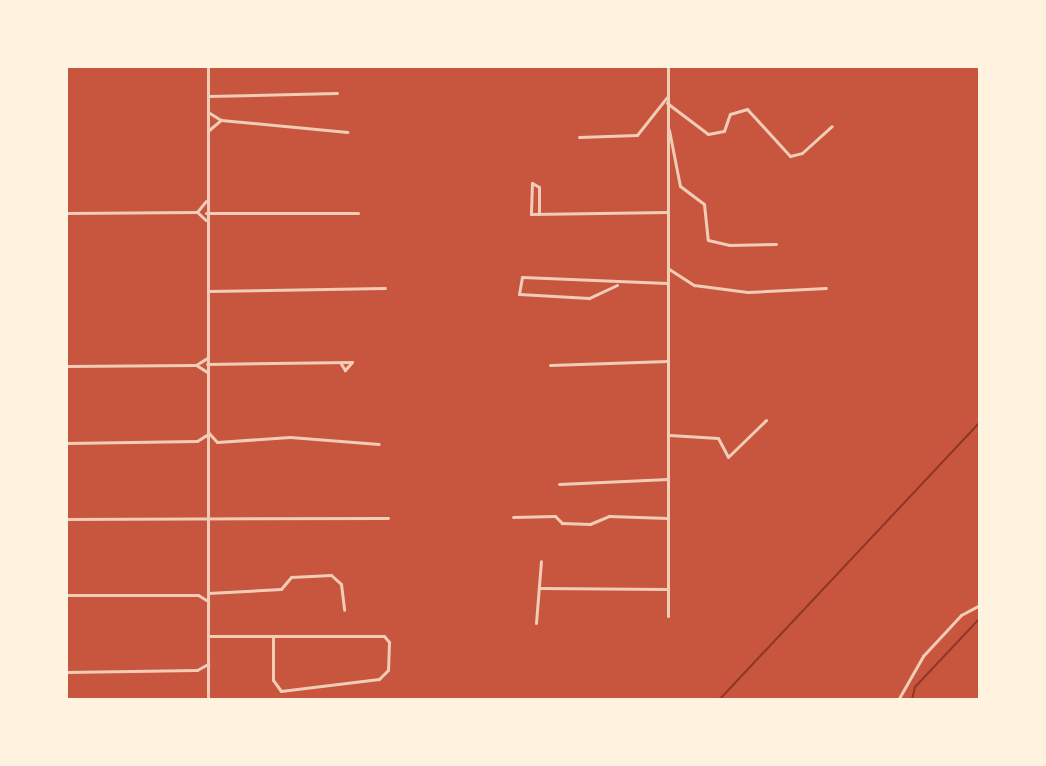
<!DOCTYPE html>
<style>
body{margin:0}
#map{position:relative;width:1046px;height:766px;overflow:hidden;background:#c8553d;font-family:Arial,sans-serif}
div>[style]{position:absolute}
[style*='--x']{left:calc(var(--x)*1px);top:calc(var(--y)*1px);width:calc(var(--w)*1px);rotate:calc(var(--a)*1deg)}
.stream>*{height:2px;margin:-1px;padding:0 1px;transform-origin:1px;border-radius:1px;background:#8f3625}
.minor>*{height:3px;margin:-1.5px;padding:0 1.5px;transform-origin:1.5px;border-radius:1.5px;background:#f1ccb7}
.tertiary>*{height:3px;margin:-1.5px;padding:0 1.5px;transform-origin:1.5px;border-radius:1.5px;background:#f1ccb7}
span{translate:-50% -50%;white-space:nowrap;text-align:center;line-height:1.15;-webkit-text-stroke:6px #fff3e0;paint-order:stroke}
.frame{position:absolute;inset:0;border:68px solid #fff3e0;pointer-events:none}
</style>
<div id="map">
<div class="stream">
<div style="--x:719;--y:700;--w:381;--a:-46.8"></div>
<div style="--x:912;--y:700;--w:13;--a:-77"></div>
<div style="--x:915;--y:687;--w:95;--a:-46.7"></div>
</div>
<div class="minor">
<div style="--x:208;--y:96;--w:129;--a:-1.3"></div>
<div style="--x:667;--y:103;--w:51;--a:37.1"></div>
<div style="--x:708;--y:134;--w:16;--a:-11"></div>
<div style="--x:724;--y:131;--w:18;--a:-71"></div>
<div style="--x:730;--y:114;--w:18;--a:-16"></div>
<div style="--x:747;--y:109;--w:64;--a:47.5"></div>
<div style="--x:790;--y:156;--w:12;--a:-14"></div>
<div style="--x:802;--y:153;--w:40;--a:-42"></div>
<div style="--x:208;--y:112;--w:15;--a:32"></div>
<div style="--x:221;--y:120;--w:127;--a:5.4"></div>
<div style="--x:209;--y:130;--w:16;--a:-40"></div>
<div style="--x:669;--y:130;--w:57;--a:78.9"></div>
<div style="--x:680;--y:186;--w:30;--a:37"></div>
<div style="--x:704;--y:204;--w:36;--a:84"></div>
<div style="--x:708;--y:240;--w:22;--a:13"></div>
<div style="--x:729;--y:245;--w:47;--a:-1.2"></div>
<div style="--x:579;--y:137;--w:58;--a:-2"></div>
<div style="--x:637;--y:135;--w:48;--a:-51.7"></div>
<div style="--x:197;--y:212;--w:14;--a:-51"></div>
<div style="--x:66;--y:213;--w:131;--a:-0.4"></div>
<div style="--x:197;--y:212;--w:12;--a:42"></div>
<div style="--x:206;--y:213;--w:152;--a:0"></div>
<div style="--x:539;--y:214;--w:27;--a:-90"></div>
<div style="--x:539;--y:187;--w:8;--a:-150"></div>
<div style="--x:532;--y:183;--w:31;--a:92"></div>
<div style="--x:531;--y:214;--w:137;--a:-0.8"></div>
<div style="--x:669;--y:269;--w:30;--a:33"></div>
<div style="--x:694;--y:285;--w:54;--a:7.4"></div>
<div style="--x:748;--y:292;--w:78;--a:-2.9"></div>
<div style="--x:617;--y:285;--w:31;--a:155"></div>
<div style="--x:589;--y:298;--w:70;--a:-176.7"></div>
<div style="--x:519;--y:294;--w:17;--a:-80"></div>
<div style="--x:522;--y:277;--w:145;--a:2.4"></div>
<div style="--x:208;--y:291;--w:177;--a:-1"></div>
<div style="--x:207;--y:364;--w:145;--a:-0.8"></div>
<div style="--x:352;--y:362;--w:11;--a:131"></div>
<div style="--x:345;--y:370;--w:7;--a:-124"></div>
<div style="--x:196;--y:365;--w:13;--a:-32"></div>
<div style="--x:550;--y:365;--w:118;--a:-1.9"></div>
<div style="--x:66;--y:366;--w:130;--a:-0.4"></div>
<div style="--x:196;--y:365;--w:13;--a:32"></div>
<div style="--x:208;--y:432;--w:13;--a:48"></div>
<div style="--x:217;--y:442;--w:73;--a:-3.9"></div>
<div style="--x:290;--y:437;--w:89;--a:4.5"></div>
<div style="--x:669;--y:435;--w:49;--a:3.5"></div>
<div style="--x:718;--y:438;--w:21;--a:62"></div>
<div style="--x:728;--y:457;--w:53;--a:-44.2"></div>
<div style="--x:67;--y:443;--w:130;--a:-0.9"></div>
<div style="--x:197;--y:441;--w:13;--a:-32"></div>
<div style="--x:559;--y:484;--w:109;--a:-2.6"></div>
<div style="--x:513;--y:517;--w:42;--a:-1.4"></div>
<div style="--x:555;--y:516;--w:10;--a:45"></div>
<div style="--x:562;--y:523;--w:28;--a:2"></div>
<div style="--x:590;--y:524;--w:21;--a:-23"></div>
<div style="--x:609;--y:516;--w:59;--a:1.9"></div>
<div style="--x:66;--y:519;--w:322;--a:-0.2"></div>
<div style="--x:540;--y:588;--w:128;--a:0.4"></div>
<div style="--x:208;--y:593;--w:73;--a:-3.1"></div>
<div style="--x:281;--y:589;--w:16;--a:-50"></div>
<div style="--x:291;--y:577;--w:40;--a:-2.9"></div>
<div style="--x:331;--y:575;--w:13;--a:42"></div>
<div style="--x:341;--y:584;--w:26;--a:83"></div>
<div style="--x:66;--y:595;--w:132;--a:0"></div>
<div style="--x:198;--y:595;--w:12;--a:31"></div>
<div style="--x:536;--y:623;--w:62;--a:-85.4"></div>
<div style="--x:208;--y:636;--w:176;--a:0"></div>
<div style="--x:384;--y:636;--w:8;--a:50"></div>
<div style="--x:389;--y:642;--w:28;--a:92"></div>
<div style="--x:388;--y:670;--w:13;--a:135"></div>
<div style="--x:379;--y:679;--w:99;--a:173"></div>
<div style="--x:281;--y:691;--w:14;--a:-126"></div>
<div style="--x:273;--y:680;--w:44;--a:-90"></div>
<div style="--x:66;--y:672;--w:131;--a:-0.9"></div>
<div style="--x:197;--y:670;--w:13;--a:-29"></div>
<div style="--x:898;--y:700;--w:51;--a:-60.4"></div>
<div style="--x:923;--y:656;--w:56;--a:-47.2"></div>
<div style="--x:961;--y:615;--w:21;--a:-28"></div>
</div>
<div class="tertiary">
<div style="--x:208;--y:66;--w:634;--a:90"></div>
<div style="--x:668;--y:616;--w:550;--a:-90"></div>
</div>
<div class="frame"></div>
</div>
